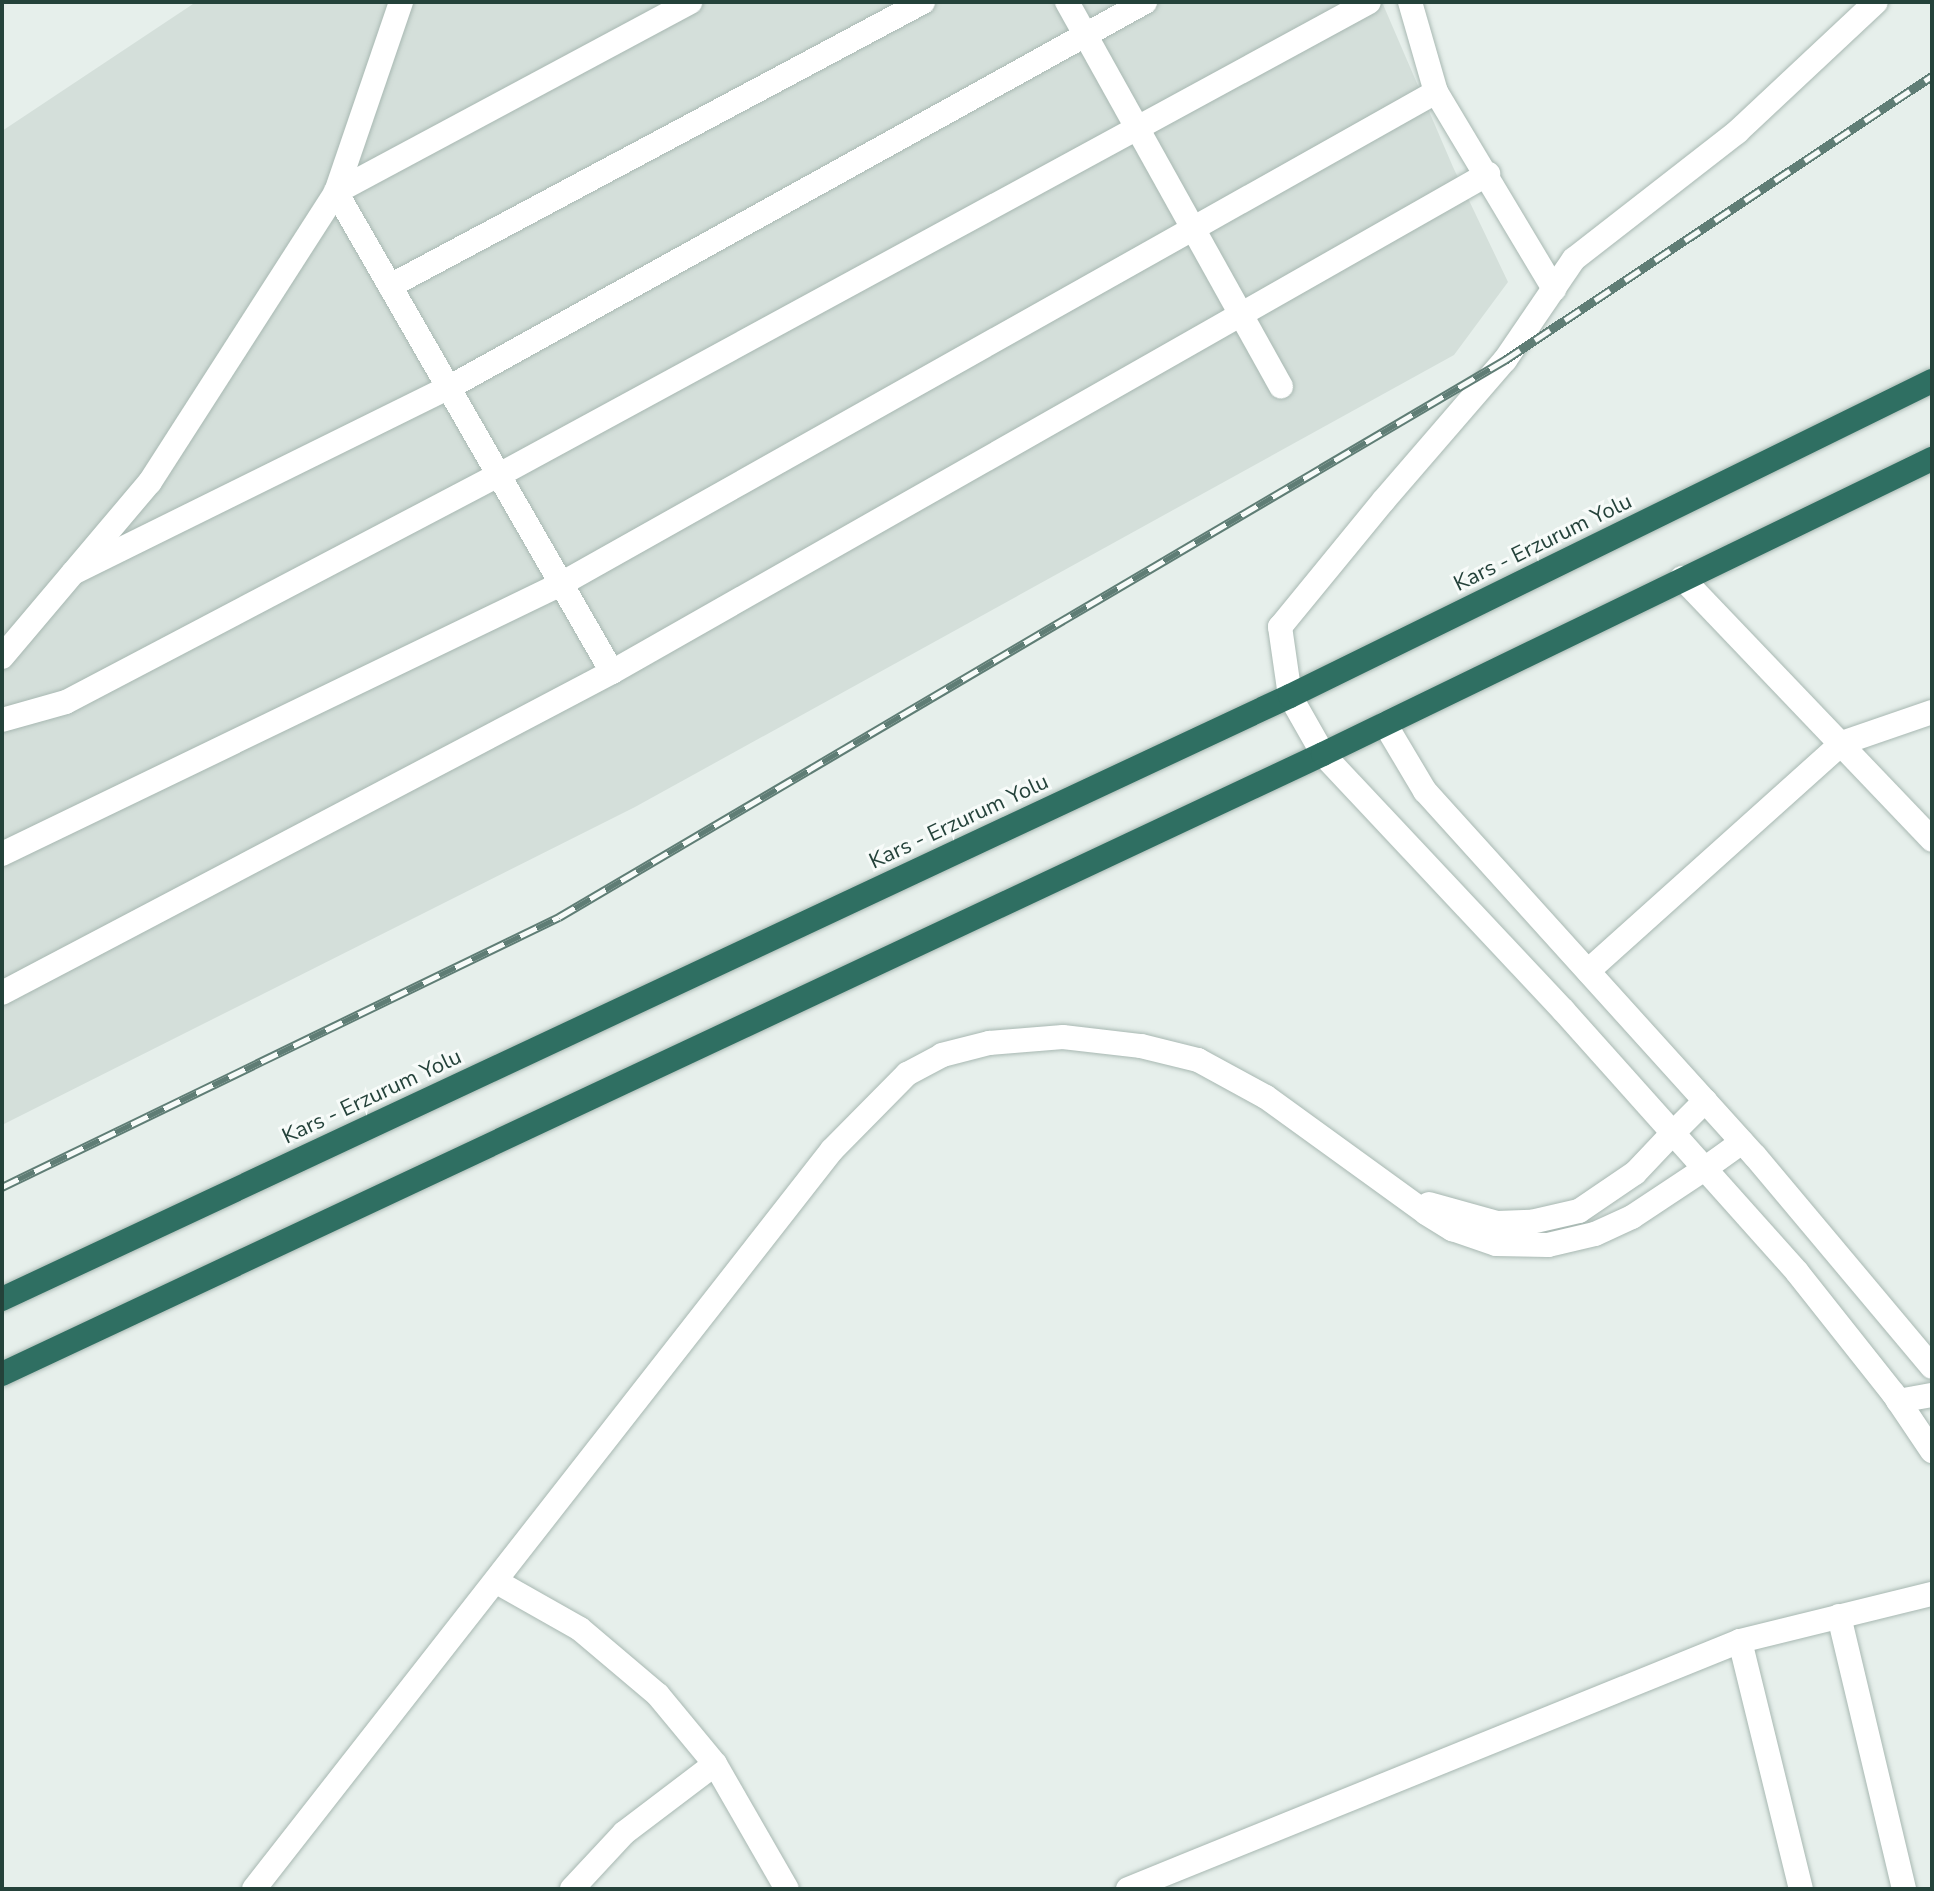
<!DOCTYPE html>
<style>
body{margin:0}
#map{position:relative;width:1934px;height:1891px;overflow:hidden;background:#e6efeb;font-family:"Nunito Sans",sans-serif}
div>[style]{position:absolute}
[style*='--x']{left:calc(var(--x)*1px);top:calc(var(--y)*1px);width:calc(var(--w)*1px);rotate:calc(var(--a)*1deg)}
.built>*{inset:0;background:#d4dfda}
.roads{filter:drop-shadow(0 0 2px #a8b8b2) drop-shadow(0 0 2px #a8b8b2)}
.street>*{height:24px;margin:-12px;padding:0 12px;transform-origin:12px;border-radius:12px;background:#fff}
.secondary>*{height:24px;margin:-12px;padding:0 12px;transform-origin:12px;border-radius:12px;background:#fff}
.highway>*{height:24px;margin:-12px;padding:0 12px;transform-origin:12px;border-radius:12px;background:#2f6f62}
.rail>*{height:9px;margin-top:-4.5px;transform-origin:0;background:repeating-linear-gradient(90deg,#f7fbf9 0 18px,#5f7d75 0 36px);box-sizing:border-box;border-block:2px solid #5f7d75}
span{translate:-50% -50%;white-space:nowrap;text-align:center;line-height:1.15;-webkit-text-stroke:6px #f7fbf9;paint-order:stroke}
.street-label{font-size:22px;color:#24423a}
.frame{position:absolute;inset:0;border:4px solid #24423a;pointer-events:none}
</style>
<div id="map">
<div class="built">
<div style="clip-path:polygon(196px 2px,1382px 2px,1453px 167px,1508px 282px,1454px 355px,635px 807px,2px 1125px,2px 131px)"></div>
</div>
<div class="roads">
<div class="street">
<div style="--x:1067;--y:2;--w:440;--a:60.9"></div>
<div style="--x:1410;--y:2;--w:94;--a:73.9"></div>
<div style="--x:1436;--y:92;--w:230;--a:59.1"></div>
<div style="--x:390;--y:286;--w:604;--a:-28.05"></div>
<div style="--x:73;--y:573;--w:418;--a:-26.3"></div>
<div style="--x:448;--y:388;--w:797;--a:-28.98"></div>
<div style="--x:1682;--y:578;--w:362;--a:46.3"></div>
<div style="--x:2;--y:657;--w:229;--a:-49.8"></div>
<div style="--x:150;--y:482;--w:345;--a:-57.3"></div>
<div style="--x:336;--y:192;--w:201;--a:-71.1"></div>
<div style="--x:612;--y:672;--w:554;--a:-119.9"></div>
<div style="--x:336;--y:192;--w:402;--a:-28.2"></div>
<div style="--x:2;--y:720;--w:66;--a:-15.7"></div>
<div style="--x:66;--y:702;--w:489;--a:-27.7"></div>
<div style="--x:499;--y:475;--w:990;--a:-28.53"></div>
<div style="--x:1385;--y:724;--w:78;--a:59.2"></div>
<div style="--x:1425;--y:791;--w:492;--a:47.9"></div>
<div style="--x:1755;--y:1156;--w:275;--a:50"></div>
<div style="--x:2;--y:854;--w:621;--a:-25.78"></div>
<div style="--x:561;--y:584;--w:1004;--a:-29.35"></div>
<div style="--x:1588;--y:971;--w:341;--a:-41.9"></div>
<div style="--x:1842;--y:743;--w:95;--a:-19"></div>
<div style="--x:2;--y:993;--w:689;--a:-27.75"></div>
<div style="--x:612;--y:672;--w:1008;--a:-29.62"></div>
<div style="--x:1563;--y:1010;--w:351;--a:48.2"></div>
<div style="--x:1797;--y:1272;--w:154;--a:51.6"></div>
<div style="--x:1893;--y:1393;--w:70;--a:56.1"></div>
<div style="--x:1672;--y:1134;--w:47;--a:-45"></div>
<div style="--x:1703;--y:1170;--w:48;--a:-35.7"></div>
<div style="--x:1898;--y:1401;--w:35;--a:-10"></div>
<div style="--x:497;--y:1582;--w:95;--a:29.5"></div>
<div style="--x:580;--y:1629;--w:102;--a:40.2"></div>
<div style="--x:658;--y:1695;--w:89;--a:50.4"></div>
<div style="--x:715;--y:1764;--w:144;--a:60.1"></div>
<div style="--x:1839;--y:1616;--w:281;--a:76.6"></div>
<div style="--x:1740;--y:1641;--w:255;--a:76.2"></div>
<div style="--x:572;--y:1889;--w:76;--a:-47.1"></div>
<div style="--x:624;--y:1833;--w:114;--a:-37.2"></div>
<div style="--x:1128;--y:1889;--w:660;--a:-22.06"></div>
<div style="--x:1740;--y:1641;--w:198;--a:-13.8"></div>
</div>
<div class="secondary">
<div style="--x:1563;--y:1010;--w:351;--a:-133.2"></div>
<div style="--x:1323;--y:754;--w:67;--a:-119.6"></div>
<div style="--x:1290;--y:696;--w:70;--a:-98.2"></div>
<div style="--x:1280;--y:627;--w:164;--a:-50.7"></div>
<div style="--x:1384;--y:500;--w:185;--a:-49.2"></div>
<div style="--x:1505;--y:360;--w:122;--a:-55.7"></div>
<div style="--x:1574;--y:259;--w:207;--a:-37.9"></div>
<div style="--x:1737;--y:132;--w:190;--a:-43.1"></div>
<div style="--x:1429;--y:1204;--w:71;--a:15.6"></div>
<div style="--x:1497;--y:1223;--w:34;--a:-2"></div>
<div style="--x:1531;--y:1222;--w:49;--a:-12.9"></div>
<div style="--x:1579;--y:1211;--w:68;--a:-34.2"></div>
<div style="--x:1635;--y:1173;--w:54;--a:-46.5"></div>
<div style="--x:254;--y:1889;--w:938;--a:-51.97"></div>
<div style="--x:832;--y:1150;--w:107;--a:-45.4"></div>
<div style="--x:907;--y:1074;--w:40;--a:-28"></div>
<div style="--x:942;--y:1055;--w:49;--a:-14.3"></div>
<div style="--x:989;--y:1043;--w:74;--a:-4.6"></div>
<div style="--x:1063;--y:1037;--w:79;--a:6.6"></div>
<div style="--x:1141;--y:1046;--w:59;--a:13.8"></div>
<div style="--x:1198;--y:1060;--w:77;--a:28.6"></div>
<div style="--x:1266;--y:1097;--w:198;--a:35.9"></div>
<div style="--x:1426;--y:1213;--w:31;--a:32"></div>
<div style="--x:1452;--y:1229;--w:46;--a:18.8"></div>
<div style="--x:1496;--y:1244;--w:52;--a:1.1"></div>
<div style="--x:1548;--y:1245;--w:48;--a:-13.2"></div>
<div style="--x:1595;--y:1234;--w:41;--a:-24.7"></div>
<div style="--x:1632;--y:1217;--w:85;--a:-33.5"></div>
</div>
<div class="highway">
<div style="--x:2;--y:1299;--w:1422;--a:-25.09"></div>
<div style="--x:1290;--y:696;--w:715;--a:-26.14"></div>
<div style="--x:2;--y:1374;--w:1459;--a:-25.14"></div>
<div style="--x:1323;--y:754;--w:677;--a:-25.85"></div>
</div>
</div>
<div class="rail">
<div style="--x:2;--y:1187;--w:619;--a:-25.86"></div>
<div style="--x:559;--y:917;--w:1098;--a:-30.49"></div>
<div style="--x:1505;--y:360;--w:513;--a:-33.63"></div>
</div>
<div class="street-label">
<span style="left:1543px;top:543px;rotate:-26deg">Kars - Erzurum Yolu</span>
<span style="left:959px;top:822px;rotate:-25deg">Kars - Erzurum Yolu</span>
<span style="left:372px;top:1097px;rotate:-25deg">Kars - Erzurum Yolu</span>
</div>
<div class="frame"></div>
</div>
